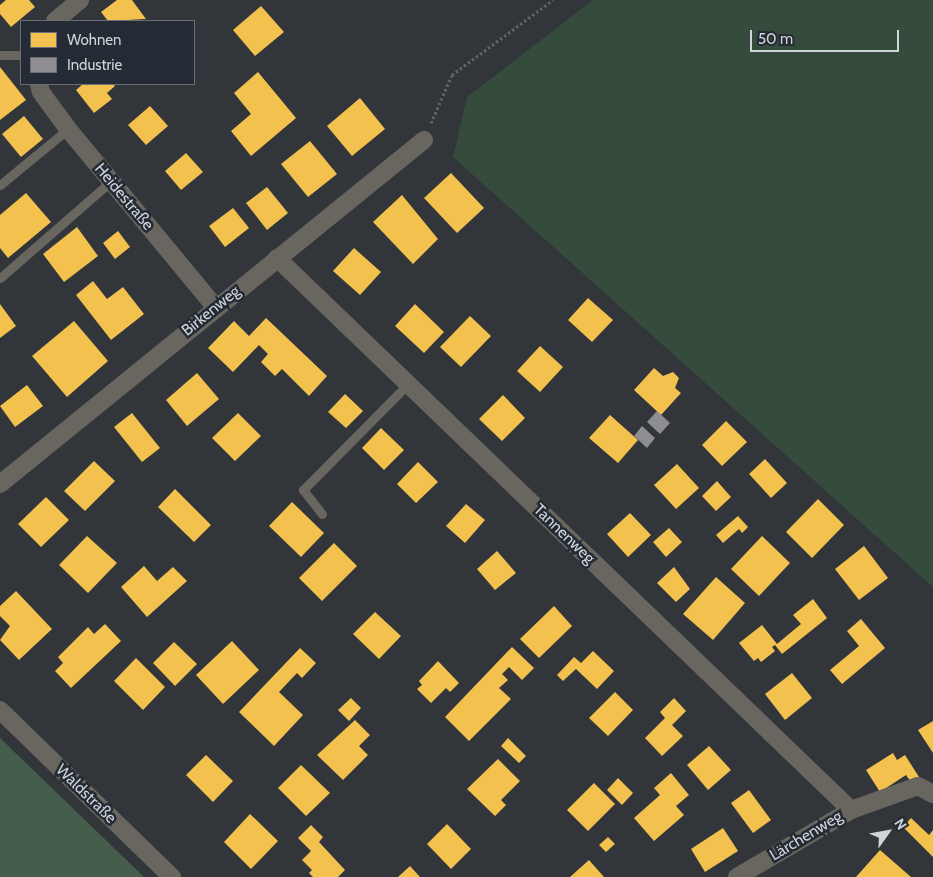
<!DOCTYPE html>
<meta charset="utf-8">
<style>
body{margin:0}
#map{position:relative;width:933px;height:877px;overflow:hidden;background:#32363a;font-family:Cabin,sans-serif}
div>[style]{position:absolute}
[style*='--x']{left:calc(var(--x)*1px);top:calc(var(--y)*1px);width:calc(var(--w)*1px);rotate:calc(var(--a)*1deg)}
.green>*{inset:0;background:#354b3c}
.forest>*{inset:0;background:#445e4b}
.homes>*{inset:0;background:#f2c14e}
.industry>*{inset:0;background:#8d8d92}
.path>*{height:3px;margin-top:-1.5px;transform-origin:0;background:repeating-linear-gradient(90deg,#64635f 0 2.5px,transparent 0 5px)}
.service>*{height:9px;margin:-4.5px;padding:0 4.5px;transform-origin:4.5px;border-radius:4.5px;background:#68665f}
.minor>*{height:18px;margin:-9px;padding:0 9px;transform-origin:9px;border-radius:9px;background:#68665f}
span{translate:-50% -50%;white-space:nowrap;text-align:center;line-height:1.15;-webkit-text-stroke:5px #242b34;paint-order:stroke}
.street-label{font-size:16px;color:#cfd4d9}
.legend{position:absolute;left:20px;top:20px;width:175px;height:65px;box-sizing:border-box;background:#242b34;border:1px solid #686f76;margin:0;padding:6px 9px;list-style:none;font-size:15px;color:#cfd4d9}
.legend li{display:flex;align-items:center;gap:10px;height:25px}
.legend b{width:25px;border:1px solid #686f76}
.north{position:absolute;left:863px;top:807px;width:50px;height:50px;-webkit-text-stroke:4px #242b34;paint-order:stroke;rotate:58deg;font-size:14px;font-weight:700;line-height:20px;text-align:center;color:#cfd4d9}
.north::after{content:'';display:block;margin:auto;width:18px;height:22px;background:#cfd4d9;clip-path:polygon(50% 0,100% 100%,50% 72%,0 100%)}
.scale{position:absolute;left:750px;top:30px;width:149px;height:22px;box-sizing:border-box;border:2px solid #cfd4d9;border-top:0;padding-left:6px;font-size:15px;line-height:18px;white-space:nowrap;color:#cfd4d9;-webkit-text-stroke:4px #242b34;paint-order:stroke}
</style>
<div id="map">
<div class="green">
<div style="clip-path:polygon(593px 0,933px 0,933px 587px,453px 157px,467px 97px)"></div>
</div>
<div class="forest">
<div style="clip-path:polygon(0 738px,144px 877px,0 877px)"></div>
</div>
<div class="homes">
<div style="clip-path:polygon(6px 0,29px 0,35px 7px,11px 27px,0 14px,0 5px)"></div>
<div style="clip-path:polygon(117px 0,132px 0,146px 19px,108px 21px,101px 12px)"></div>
<div style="clip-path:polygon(261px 6px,284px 32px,255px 56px,233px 30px)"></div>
<div style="clip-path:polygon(0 67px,26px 100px,0 120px)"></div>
<div style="clip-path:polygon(258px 72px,296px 118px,251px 156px,231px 131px,251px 114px,234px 93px)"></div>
<div style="clip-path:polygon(83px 84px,113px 84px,115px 86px,107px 93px,112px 99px,94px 113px,76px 90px)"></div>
<div style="clip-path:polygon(360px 98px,385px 129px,352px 156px,327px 126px)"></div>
<div style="clip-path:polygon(150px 106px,168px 126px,146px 145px,128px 125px)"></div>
<div style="clip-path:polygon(24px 116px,43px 139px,21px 157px,2px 134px)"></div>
<div style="clip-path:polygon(310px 141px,337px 174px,308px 197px,281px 164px)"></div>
<div style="clip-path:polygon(186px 153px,203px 172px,181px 190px,165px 171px)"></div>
<div style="clip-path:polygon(451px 173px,484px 208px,457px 233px,424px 198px)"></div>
<div style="clip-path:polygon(267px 187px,288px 213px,267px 230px,246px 203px)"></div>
<div style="clip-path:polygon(26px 193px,51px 222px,8px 258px,0 248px,0 215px)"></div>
<div style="clip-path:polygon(402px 195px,438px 239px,413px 264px,373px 222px)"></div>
<div style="clip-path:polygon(233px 208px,249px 228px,225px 247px,209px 226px)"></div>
<div style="clip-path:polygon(77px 227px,98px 256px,64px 282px,43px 254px)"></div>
<div style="clip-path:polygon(118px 231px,130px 247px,115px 259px,103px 243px)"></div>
<div style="clip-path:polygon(354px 248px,381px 272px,360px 295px,333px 271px)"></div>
<div style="clip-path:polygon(93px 281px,107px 299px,123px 287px,144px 314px,111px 340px,76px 295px)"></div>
<div style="clip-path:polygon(588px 298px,613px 320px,592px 342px,568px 320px)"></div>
<div style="clip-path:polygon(0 304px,16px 326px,0 338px)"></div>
<div style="clip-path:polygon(415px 304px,444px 332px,424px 353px,395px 326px)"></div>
<div style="clip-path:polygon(470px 316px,491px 336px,461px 367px,440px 347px)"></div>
<div style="clip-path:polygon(266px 318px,327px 376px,309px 396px,282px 369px,275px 376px,261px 362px,268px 354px,259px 345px,233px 372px,208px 348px,234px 321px,249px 336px)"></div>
<div style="clip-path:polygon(74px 321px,108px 361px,67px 397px,32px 356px)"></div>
<div style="clip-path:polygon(540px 346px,563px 367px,540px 392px,517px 371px)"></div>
<div style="clip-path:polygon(654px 368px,663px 376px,673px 372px,679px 378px,675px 388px,681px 393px,661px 415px,634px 390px)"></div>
<div style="clip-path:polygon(197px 373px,219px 399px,187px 426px,166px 400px)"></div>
<div style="clip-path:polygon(27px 385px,43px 406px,15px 427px,0 406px)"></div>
<div style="clip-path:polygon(345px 394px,363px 411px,346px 428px,328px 412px)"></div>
<div style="clip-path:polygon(503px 395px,525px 418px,502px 441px,479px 419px)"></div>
<div style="clip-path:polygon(132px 413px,160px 448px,142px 462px,114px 427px)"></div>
<div style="clip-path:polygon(238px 413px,261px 436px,235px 461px,212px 438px)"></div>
<div style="clip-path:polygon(610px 415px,638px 440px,618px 463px,589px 438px)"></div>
<div style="clip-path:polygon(726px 421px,747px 442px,722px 466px,702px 445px)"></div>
<div style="clip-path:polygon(381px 428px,404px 450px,384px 470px,362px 448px)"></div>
<div style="clip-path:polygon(765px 459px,787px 483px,771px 498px,749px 474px)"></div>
<div style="clip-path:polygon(94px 461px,115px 481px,85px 511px,64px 491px)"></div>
<div style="clip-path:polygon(418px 462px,438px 482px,416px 503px,397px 484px)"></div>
<div style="clip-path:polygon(677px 464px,699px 488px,676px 509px,654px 485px)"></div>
<div style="clip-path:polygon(717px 481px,731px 497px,716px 511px,702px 496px)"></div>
<div style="clip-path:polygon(175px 489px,211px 525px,194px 542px,158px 507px)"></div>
<div style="clip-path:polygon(46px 497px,69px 520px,41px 547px,18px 524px)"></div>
<div style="clip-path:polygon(818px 499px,844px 525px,812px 558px,786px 532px)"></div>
<div style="clip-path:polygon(292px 502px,324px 533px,301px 557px,269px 526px)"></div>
<div style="clip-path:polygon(466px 504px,485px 520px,465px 543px,446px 526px)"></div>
<div style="clip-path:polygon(630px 513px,651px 535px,628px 557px,607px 534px)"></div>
<div style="clip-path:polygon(738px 516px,748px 527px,742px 533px,739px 529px,723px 543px,716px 535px)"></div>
<div style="clip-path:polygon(669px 528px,682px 542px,666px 557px,653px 542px)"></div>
<div style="clip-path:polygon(87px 536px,117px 563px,88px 593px,59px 565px)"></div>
<div style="clip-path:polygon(762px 536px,790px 563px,759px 596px,731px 569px)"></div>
<div style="clip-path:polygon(334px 543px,357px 566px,322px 601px,299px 578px)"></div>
<div style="clip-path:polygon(864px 546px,888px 578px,859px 600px,835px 569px)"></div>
<div style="clip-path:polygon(497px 551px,516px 573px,495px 590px,477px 569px)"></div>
<div style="clip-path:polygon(144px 566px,157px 581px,173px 567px,187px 581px,147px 617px,121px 587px)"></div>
<div style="clip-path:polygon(674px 567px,690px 589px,676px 602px,657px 583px)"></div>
<div style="clip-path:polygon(716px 577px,745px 603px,713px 640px,683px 614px)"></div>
<div style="clip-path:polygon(16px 591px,52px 629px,19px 660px,0 640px,10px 626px,0 616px,0 606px)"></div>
<div style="clip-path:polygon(813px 599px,827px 618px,782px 654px,775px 645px,772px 647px,775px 651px,761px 662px,758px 658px,754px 661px,739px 643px,762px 625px,777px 644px,801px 624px,793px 615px)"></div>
<div style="clip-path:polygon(554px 606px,572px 626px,539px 658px,520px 639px)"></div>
<div style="clip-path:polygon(375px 612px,401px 636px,379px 659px,353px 634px)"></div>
<div style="clip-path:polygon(861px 619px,885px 648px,842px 684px,830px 670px,859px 646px,847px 631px)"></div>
<div style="clip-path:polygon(105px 624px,121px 641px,71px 688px,55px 671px,63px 663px,58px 657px,88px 627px,94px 634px)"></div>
<div style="clip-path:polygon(232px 641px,259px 670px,223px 704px,196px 675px)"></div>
<div style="clip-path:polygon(174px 642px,197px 664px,175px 686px,153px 663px)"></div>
<div style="clip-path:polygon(512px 647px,534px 668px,522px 680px,509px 667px,502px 674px,508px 680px,499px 688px,511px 699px,469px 741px,445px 717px)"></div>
<div style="clip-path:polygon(300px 648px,316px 663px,302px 678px,297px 673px,279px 692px,303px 715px,274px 746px,239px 712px)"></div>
<div style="clip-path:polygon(593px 651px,614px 671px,597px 689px,576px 669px,563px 681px,557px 675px,574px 657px,581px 663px)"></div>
<div style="clip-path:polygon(136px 658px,165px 687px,143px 710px,114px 681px)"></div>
<div style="clip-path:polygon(438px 661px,459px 683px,450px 692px,446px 688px,431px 703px,417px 689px,422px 685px,419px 681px)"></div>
<div style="clip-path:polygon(792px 673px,812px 698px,785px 720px,765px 694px)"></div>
<div style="clip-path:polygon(615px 692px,633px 710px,608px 736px,589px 718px)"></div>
<div style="clip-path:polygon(351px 698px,361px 708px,349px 721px,338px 710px)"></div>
<div style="clip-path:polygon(674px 698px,686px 711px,672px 725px,683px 736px,662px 756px,645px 738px,665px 718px,660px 712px)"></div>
<div style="clip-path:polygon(355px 720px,370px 735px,359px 746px,368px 755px,343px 780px,317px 755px)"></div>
<div style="clip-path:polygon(933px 721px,933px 753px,918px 730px)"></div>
<div style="clip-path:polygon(508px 738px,526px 756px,519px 763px,501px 746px)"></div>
<div style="clip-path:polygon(709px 746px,731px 770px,708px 790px,687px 765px)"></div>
<div style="clip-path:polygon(893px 753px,897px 760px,905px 755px,919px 777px,911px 782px,906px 775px,880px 792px,866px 770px)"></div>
<div style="clip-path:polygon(206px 755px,233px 781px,213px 802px,186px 775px)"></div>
<div style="clip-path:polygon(498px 759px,520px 781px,501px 800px,506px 805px,495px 816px,467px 789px)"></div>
<div style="clip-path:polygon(301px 765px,330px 793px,306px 816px,278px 788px)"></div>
<div style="clip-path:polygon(671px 773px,689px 795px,676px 806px,684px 815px,654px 841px,634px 818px,660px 795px,654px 788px)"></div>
<div style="clip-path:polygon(618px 778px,633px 793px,622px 805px,607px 790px)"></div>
<div style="clip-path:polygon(594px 783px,615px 804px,588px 831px,567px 810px)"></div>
<div style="clip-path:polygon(749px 790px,771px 820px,753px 833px,731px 803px)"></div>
<div style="clip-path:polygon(250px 814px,278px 841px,251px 869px,224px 842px)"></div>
<div style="clip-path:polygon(911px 818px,929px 835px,933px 830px,933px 857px,903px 827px)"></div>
<div style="clip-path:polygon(447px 824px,471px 849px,451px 869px,427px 844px)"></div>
<div style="clip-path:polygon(311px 825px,323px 837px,319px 842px,345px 870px,338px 877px,313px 877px,309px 873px,312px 870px,302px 860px,311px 851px,298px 838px)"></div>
<div style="clip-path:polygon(723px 828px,738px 851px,705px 872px,691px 849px)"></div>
<div style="clip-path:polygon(608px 837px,615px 844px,606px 852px,599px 845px)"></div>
<div style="clip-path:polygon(880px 850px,911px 877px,856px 877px)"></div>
<div style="clip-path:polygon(589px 860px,604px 877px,570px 877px)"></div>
<div style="clip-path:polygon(410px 866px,420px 877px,398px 877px)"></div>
</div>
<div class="industry">
<div style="clip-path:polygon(657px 411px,670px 423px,660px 434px,647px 422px)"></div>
<div style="clip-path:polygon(642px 426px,655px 438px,647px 448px,634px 436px)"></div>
</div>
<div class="path">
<div style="--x:431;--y:123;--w:52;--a:-66.4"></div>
<div style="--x:452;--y:75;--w:126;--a:-36.6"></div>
</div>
<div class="service">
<div style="--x:0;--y:55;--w:21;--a:0"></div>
<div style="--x:0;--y:185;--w:88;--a:-39.5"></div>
<div style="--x:0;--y:278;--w:147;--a:-41.1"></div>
<div style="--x:322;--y:514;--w:31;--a:-128"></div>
<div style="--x:303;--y:490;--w:149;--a:-45.3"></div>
</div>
<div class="minor">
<div style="--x:55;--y:21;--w:33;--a:-40"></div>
<div style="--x:39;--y:84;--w:8;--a:76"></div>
<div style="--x:41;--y:92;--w:46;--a:53.9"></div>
<div style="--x:68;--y:129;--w:231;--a:50.4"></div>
<div style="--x:277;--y:258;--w:796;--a:43.88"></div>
<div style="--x:0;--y:484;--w:546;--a:-39.05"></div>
<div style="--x:0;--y:710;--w:240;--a:44.2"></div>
<div style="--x:737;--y:877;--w:132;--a:-30.4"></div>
<div style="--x:851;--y:810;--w:71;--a:-19.7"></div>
<div style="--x:918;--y:786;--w:17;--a:28"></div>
</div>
<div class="street-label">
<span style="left:124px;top:197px;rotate:50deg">Heidestraße</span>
<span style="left:211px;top:311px;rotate:-39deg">Birkenweg</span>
<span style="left:564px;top:534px;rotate:44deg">Tannenweg</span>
<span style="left:86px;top:794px;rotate:44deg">Waldstraße</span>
<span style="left:806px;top:836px;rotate:-31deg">Lärchenweg</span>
</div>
<ul class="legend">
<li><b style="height:14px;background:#f2c14e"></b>Wohnen</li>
<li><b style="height:14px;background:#8d8d92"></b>Industrie</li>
</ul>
<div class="north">N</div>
<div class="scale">50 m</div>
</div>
